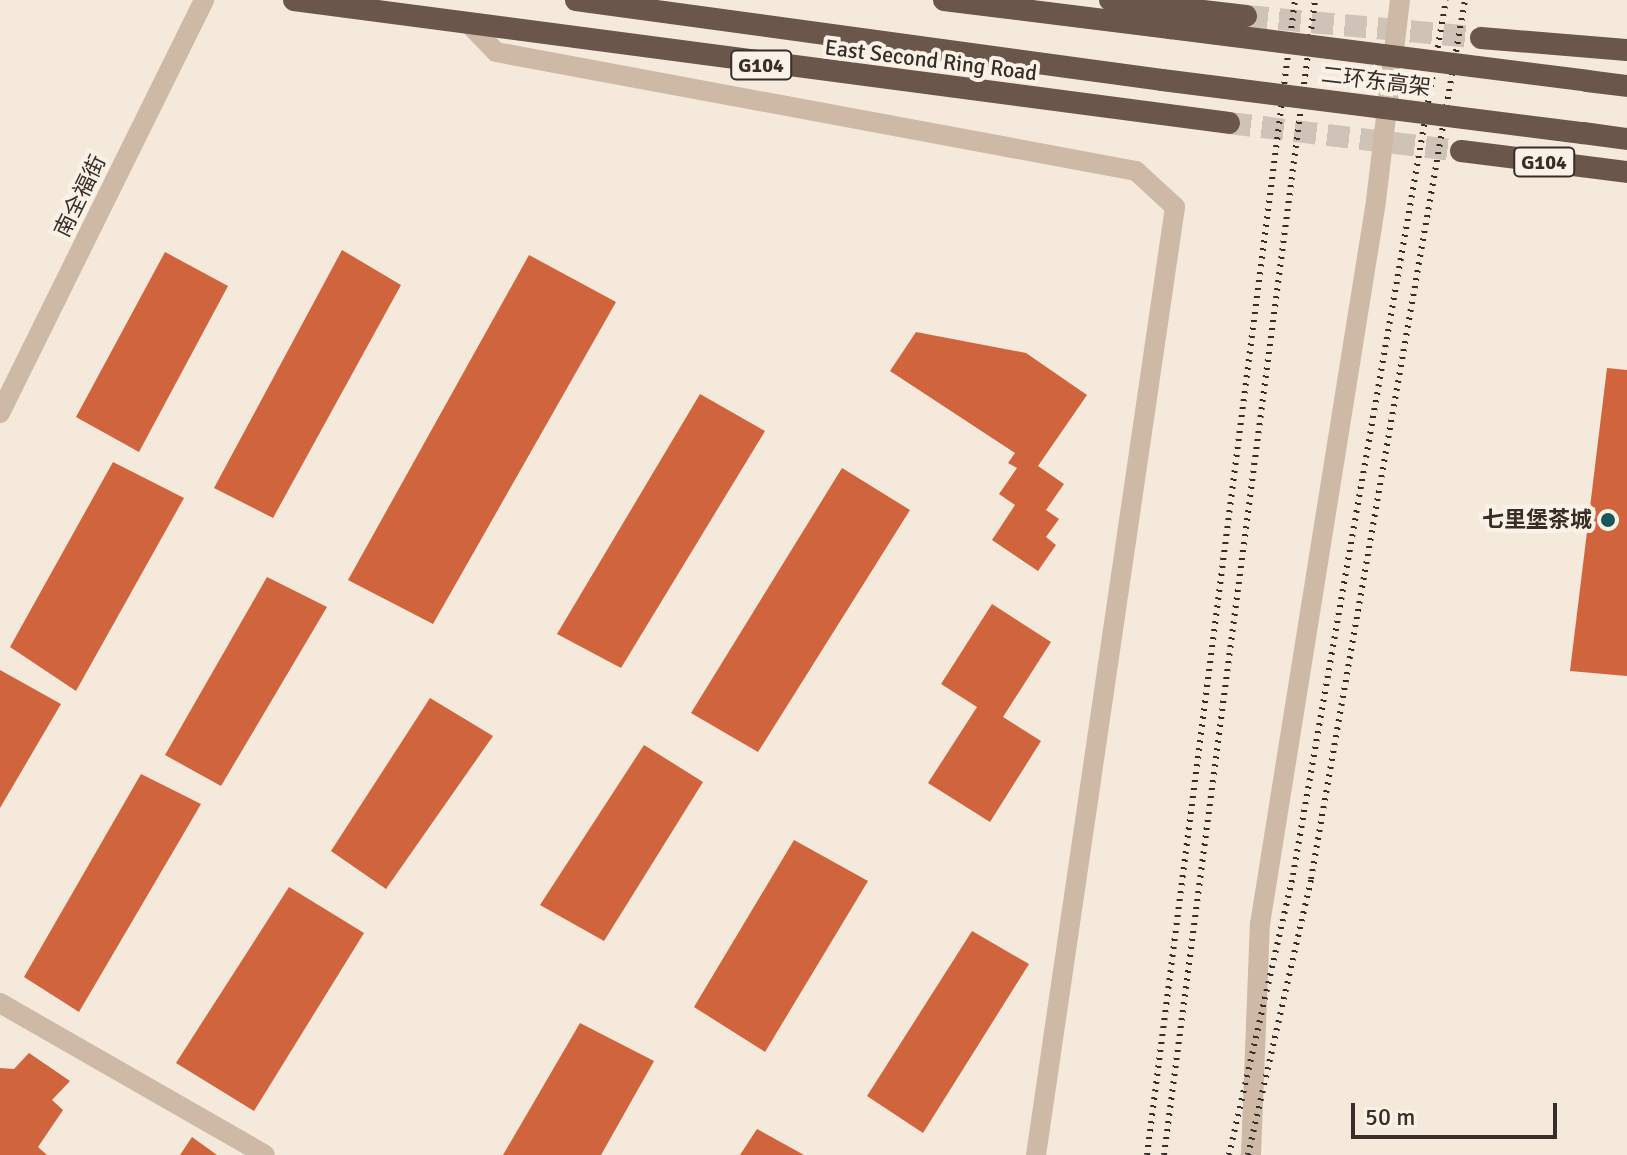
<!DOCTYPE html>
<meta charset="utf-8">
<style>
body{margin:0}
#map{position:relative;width:1627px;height:1155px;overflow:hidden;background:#f4e9da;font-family:Signika,"Noto Sans SC",sans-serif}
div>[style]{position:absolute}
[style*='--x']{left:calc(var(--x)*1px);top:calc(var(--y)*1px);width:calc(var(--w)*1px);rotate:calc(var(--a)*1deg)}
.building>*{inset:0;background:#d0643d}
.trunk-tunnel>*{height:22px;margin-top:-11px;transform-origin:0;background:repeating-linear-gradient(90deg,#cec3b6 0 22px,transparent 0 33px)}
.minor>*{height:20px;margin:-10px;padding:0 10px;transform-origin:10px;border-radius:10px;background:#cdb9a5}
.tertiary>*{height:20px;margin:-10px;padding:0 10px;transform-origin:10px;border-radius:10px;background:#cdb9a5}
.trunk>*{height:22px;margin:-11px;padding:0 11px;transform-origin:11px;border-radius:11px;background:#6a564a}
.rail>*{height:6px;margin-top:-3px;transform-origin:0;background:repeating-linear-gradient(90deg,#382d27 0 2px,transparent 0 8px)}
.trunk-bridge>*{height:22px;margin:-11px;padding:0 11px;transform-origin:11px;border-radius:11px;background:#6a564a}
.dots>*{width:22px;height:22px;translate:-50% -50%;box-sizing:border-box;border:4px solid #fbf2e7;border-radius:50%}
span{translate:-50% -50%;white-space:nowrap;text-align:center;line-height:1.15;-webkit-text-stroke:8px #fbf2e7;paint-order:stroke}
.shield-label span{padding:2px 6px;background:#fbf2e7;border:2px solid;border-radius:6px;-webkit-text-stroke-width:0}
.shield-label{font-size:20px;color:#382d27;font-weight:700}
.street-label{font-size:22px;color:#382d27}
.poi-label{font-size:22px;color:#382d27;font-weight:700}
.right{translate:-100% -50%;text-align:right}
.scale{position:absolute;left:1351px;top:1103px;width:206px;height:36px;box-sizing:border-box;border:4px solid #382d27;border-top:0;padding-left:10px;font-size:24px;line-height:28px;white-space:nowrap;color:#382d27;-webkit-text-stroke:6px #fbf2e7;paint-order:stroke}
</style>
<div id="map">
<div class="building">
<div style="clip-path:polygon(342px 250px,401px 285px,273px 518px,214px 488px)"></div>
<div style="clip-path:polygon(165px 252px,228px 286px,139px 452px,76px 417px)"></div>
<div style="clip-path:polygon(529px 255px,616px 302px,433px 624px,348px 580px)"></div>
<div style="clip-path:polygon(916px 332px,1026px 353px,1087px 395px,1038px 466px,1064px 484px,1046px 510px,1059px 519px,1046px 537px,1056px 545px,1038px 571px,992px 540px,1015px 505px,999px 494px,1017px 468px,1008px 463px,1015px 453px,890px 371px)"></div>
<div style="clip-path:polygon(1607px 368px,1627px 370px,1627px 676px,1570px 671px)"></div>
<div style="clip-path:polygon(700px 394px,765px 431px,621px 668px,557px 634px)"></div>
<div style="clip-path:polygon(113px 462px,184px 498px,76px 691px,10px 647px)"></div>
<div style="clip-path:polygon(842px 468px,910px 510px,758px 752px,691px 713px)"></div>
<div style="clip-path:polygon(267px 577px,327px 607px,221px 786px,165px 755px)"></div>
<div style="clip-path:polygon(992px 604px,1051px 642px,1003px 717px,1041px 741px,990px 822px,928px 783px,977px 707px,941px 684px)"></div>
<div style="clip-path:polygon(0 670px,61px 704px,0 808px)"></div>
<div style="clip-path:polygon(430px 698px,493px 736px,386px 889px,331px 851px)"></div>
<div style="clip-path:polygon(644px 745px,703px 782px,604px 941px,540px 905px)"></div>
<div style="clip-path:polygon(141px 774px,201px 804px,79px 1012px,24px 977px)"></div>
<div style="clip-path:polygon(794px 840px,868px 881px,765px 1052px,694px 1007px)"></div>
<div style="clip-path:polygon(289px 887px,364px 933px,254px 1111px,176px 1063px)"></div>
<div style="clip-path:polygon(972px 931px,1029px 964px,923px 1133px,867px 1096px)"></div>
<div style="clip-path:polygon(580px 1023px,654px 1061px,601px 1155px,503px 1155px)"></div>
<div style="clip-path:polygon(29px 1053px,70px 1081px,52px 1100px,63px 1110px,38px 1147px,47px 1155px,0 1155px,0 1068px,14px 1069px)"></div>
<div style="clip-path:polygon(757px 1129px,804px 1155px,740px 1155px)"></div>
<div style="clip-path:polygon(192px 1137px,217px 1155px,180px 1155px)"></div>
</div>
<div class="trunk-tunnel">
<div style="--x:1246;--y:16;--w:236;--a:5.3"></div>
<div style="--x:1229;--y:123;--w:234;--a:6.9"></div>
</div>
<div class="minor">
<div style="--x:470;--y:25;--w:37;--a:46"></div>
<div style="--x:496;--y:52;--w:651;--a:10.53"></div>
<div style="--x:1136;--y:171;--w:53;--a:42.7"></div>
<div style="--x:1175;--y:207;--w:958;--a:98.34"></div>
<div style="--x:0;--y:1003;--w:305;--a:29.8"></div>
<div style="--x:1251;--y:1155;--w:231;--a:-87.8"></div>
<div style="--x:1260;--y:924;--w:732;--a:-80.88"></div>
<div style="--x:1376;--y:201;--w:202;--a:-83.2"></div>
</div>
<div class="tertiary">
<div style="--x:0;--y:413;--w:461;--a:-63.7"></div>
</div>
<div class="trunk">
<div style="--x:294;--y:0;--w:943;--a:7.49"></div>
<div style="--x:576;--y:0;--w:591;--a:7.77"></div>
<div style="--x:944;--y:0;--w:228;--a:7.1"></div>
<div style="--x:1110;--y:0;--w:137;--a:6.7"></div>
<div style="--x:1481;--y:38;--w:146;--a:4.7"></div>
<div style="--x:1587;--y:81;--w:40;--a:7.1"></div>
<div style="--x:1583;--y:133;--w:44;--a:7.8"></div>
<div style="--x:1461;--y:151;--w:167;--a:7.2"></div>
</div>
<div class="rail">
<div style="--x:1147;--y:1155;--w:1164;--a:-82.7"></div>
<div style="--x:1164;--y:1155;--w:1165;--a:-82.55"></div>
<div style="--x:1229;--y:1155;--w:287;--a:-77.1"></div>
<div style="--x:1293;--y:875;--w:888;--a:-80.08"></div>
<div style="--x:1248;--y:1155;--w:283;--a:-77.1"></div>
<div style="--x:1311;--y:879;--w:892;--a:-80.06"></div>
</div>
<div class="trunk-bridge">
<div style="--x:1170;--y:28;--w:420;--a:7.2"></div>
<div style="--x:1162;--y:80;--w:424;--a:7.2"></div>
</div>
<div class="dots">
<div style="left:1608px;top:520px;background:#19575d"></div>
</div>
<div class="shield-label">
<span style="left:761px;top:65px">G104</span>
<span style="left:1544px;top:162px">G104</span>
</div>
<div class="street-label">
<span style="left:931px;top:60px;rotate:7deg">East Second Ring Road</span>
<span style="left:1376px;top:81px;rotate:7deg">二环东高架</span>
<span style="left:80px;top:196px;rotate:-64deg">南全福街</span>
</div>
<div class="poi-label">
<span class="right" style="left:1592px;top:520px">七里堡茶城</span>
</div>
<div class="scale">50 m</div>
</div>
